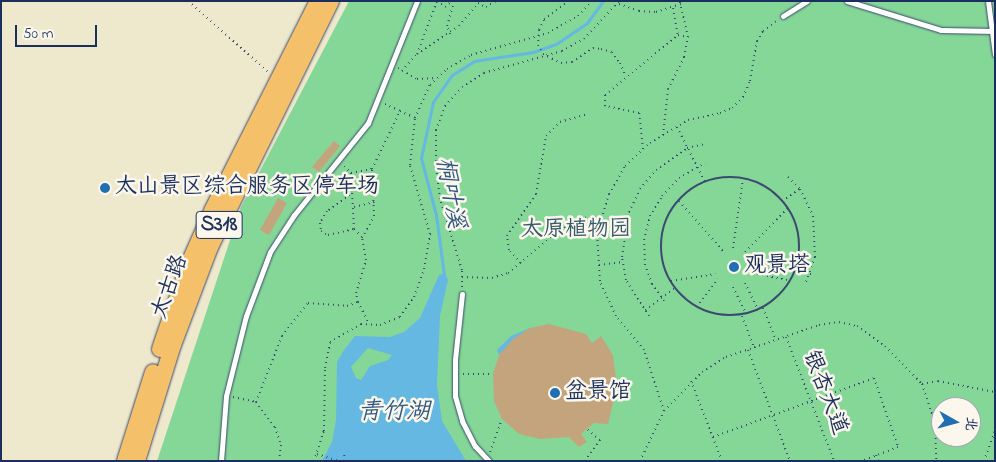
<!DOCTYPE html>
<meta charset="utf-8">
<style>
body{margin:0}
#map{position:relative;width:996px;height:462px;overflow:hidden;background:#eee8cd;font-family:"Indie Flower","LXGW WenKai TC",sans-serif}
div>[style]{position:absolute}
[style*='--x']{left:calc(var(--x)*1px);top:calc(var(--y)*1px);width:calc(var(--w)*1px);rotate:calc(var(--a)*1deg)}
.green>*{inset:0;background:#85d798}
.water>*{inset:0;background:#65b8e1}
.stream>*{height:3px;margin:-1.5px;padding:0 1.5px;transform-origin:1.5px;border-radius:1.5px;background:#65b8e1}
.building>*{inset:0;background:#c4a47d}
.path>*{height:2px;margin-top:-1px;transform-origin:0;background:repeating-linear-gradient(90deg,#3b4b6f 0 1px,transparent 0 5px)}
.path>.ring{margin:-1px;padding:0;box-sizing:content-box;background:none;border:2px solid #3b4b6f;border-radius:50%}
.roads{filter:drop-shadow(0 0 1px #3b4b6f) drop-shadow(0 0 1px #3b4b6f)}
.lane>*{height:5px;margin:-2.5px;padding:0 2.5px;transform-origin:2.5px;border-radius:2.5px;background:#fff}
.primary>*{height:16px;margin:-8px;padding:0 8px;transform-origin:8px;border-radius:8px;background:#f4c16a}
.path-bridge>*{height:2px;margin-top:-1px;transform-origin:0;background:repeating-linear-gradient(90deg,#3b4b6f 0 1px,transparent 0 5px)}
.dots>*{width:14px;height:14px;translate:-50% -50%;box-sizing:border-box;border:2px solid #fbf7ec;border-radius:50%}
span{translate:-50% -50%;white-space:nowrap;text-align:center;line-height:1.15;-webkit-text-stroke:5px #fbf7ec;paint-order:stroke}
.shield-label span{padding:1px 4px;background:#fbf7ec;border:1px solid;border-radius:4px;-webkit-text-stroke-width:0}
.shield-label{font-size:21px;color:#1b2f5e;font-weight:700}
.poi-label{font-size:22px;color:#1b2f5e}
.left{translate:0 -50%;text-align:left}
.park-label{font-size:22px;color:#36596c}
.street-label{font-size:22px;color:#1b2f5e}
.water-label{font-size:24px;color:#315885;font-style:italic}
.frame{position:absolute;inset:0;border:2px solid #1b2f5e;pointer-events:none}
.north{position:absolute;left:931px;top:397px;width:50px;height:50px;box-sizing:border-box;background:#fbf7ec;border:1px solid #a1a7b3;border-radius:50%;rotate:97deg;font-size:14px;font-weight:700;line-height:20px;text-align:center;color:#1b2f5e}
.north::after{content:'';display:block;margin:auto;width:18px;height:22px;background:#1f6fb2;clip-path:polygon(50% 0,100% 100%,50% 72%,0 100%)}
.scale{position:absolute;left:15px;top:25px;width:82px;height:22px;box-sizing:border-box;border:2px solid #1b2f5e;border-top:0;padding-left:6px;font-size:15px;line-height:18px;white-space:nowrap;color:#1b2f5e;-webkit-text-stroke:4px #fbf7ec;paint-order:stroke}
</style>
<div id="map">
<div class="green">
<div style="clip-path:polygon(evenodd,349px 1px,995px 1px,995px 461px,157px 461px,241px 207px,349px 1px,941px 407px,971px 407px,971px 437px,941px 437px,941px 407px)"></div>
</div>
<div class="water">
<div style="clip-path:polygon(evenodd,445px 273px,448px 280px,440px 316px,437px 385px,442px 421px,466px 461px,322px 461px,332px 442px,336px 420px,337px 362px,344px 350px,355px 336px,390px 337px,404px 332px,420px 318px,439px 275px,445px 273px,368px 348px,392px 355px,388px 360px,370px 366px,361px 380px,356px 378px,351px 367px,368px 348px)"></div>
<div style="clip-path:polygon(530px 328px,499px 355px,497px 350px,511px 336px)"></div>
</div>
<div class="stream">
<div style="--x:444;--y:275;--w:61;--a:-97.6"></div>
<div style="--x:436;--y:215;--w:59;--a:-104.7"></div>
<div style="--x:421;--y:158;--w:57;--a:-77.9"></div>
<div style="--x:433;--y:102;--w:33;--a:-55"></div>
<div style="--x:452;--y:75;--w:26;--a:-32"></div>
<div style="--x:474;--y:61;--w:60;--a:-8.7"></div>
<div style="--x:533;--y:52;--w:24;--a:-19"></div>
<div style="--x:556;--y:44;--w:37;--a:-34"></div>
<div style="--x:587;--y:23;--w:27;--a:-54"></div>
</div>
<div class="building">
<div style="clip-path:polygon(334px 141px,340px 146px,319px 172px,312px 167px)"></div>
<div style="clip-path:polygon(278px 198px,287px 203px,269px 235px,260px 230px)"></div>
<div style="clip-path:polygon(549px 324px,586px 334px,592px 343px,601px 336px,613px 355px,617px 386px,608px 424px,594px 423px,581px 434px,587px 442px,579px 447px,569px 437px,540px 439px,519px 434px,502px 419px,494px 401px,493px 374px,499px 355px,513px 339px,530px 328px)"></div>
</div>
<div class="path">
<div style="--x:188;--y:1;--w:106;--a:41.5"></div>
<div style="--x:437;--y:1;--w:10;--a:37"></div>
<div style="--x:445;--y:7;--w:9;--a:-41"></div>
<div style="--x:619;--y:4;--w:21;--a:19"></div>
<div style="--x:639;--y:11;--w:17;--a:3"></div>
<div style="--x:656;--y:12;--w:26;--a:-18"></div>
<div style="--x:673;--y:8;--w:27;--a:80"></div>
<div style="--x:450;--y:34;--w:9;--a:-111"></div>
<div style="--x:447;--y:26;--w:26;--a:-74"></div>
<div style="--x:417;--y:54;--w:57;--a:-69.3"></div>
<div style="--x:620;--y:63;--w:15;--a:67"></div>
<div style="--x:398;--y:68;--w:22;--a:30"></div>
<div style="--x:417;--y:79;--w:20;--a:-3"></div>
<div style="--x:402;--y:71;--w:23;--a:-49"></div>
<div style="--x:417;--y:54;--w:50;--a:-33.7"></div>
<div style="--x:459;--y:26;--w:30;--a:-50"></div>
<div style="--x:478;--y:3;--w:9;--a:27"></div>
<div style="--x:486;--y:7;--w:12;--a:-31"></div>
<div style="--x:385;--y:104;--w:17;--a:25"></div>
<div style="--x:677;--y:127;--w:62;--a:63"></div>
<div style="--x:663;--y:135;--w:46;--a:-83.8"></div>
<div style="--x:668;--y:89;--w:36;--a:-63"></div>
<div style="--x:684;--y:57;--w:20;--a:-79"></div>
<div style="--x:688;--y:37;--w:37;--a:-103"></div>
<div style="--x:643;--y:149;--w:36;--a:-96"></div>
<div style="--x:639;--y:113;--w:35;--a:-168"></div>
<div style="--x:605;--y:106;--w:11;--a:-90"></div>
<div style="--x:605;--y:95;--w:94;--a:-39.4"></div>
<div style="--x:678;--y:35;--w:10;--a:11"></div>
<div style="--x:344;--y:166;--w:10;--a:45"></div>
<div style="--x:351;--y:173;--w:21;--a:-11"></div>
<div style="--x:351;--y:173;--w:56;--a:86.9"></div>
<div style="--x:354;--y:229;--w:11;--a:45"></div>
<div style="--x:788;--y:177;--w:17;--a:45"></div>
<div style="--x:800;--y:189;--w:30;--a:64"></div>
<div style="--x:813;--y:216;--w:41;--a:87.2"></div>
<div style="--x:815;--y:257;--w:27;--a:110"></div>
<div class="ring" style="left:661px;top:177px;width:136px;height:136px"></div>
<div style="--x:350;--y:195;--w:28;--a:145"></div>
<div style="--x:327;--y:211;--w:14;--a:120"></div>
<div style="--x:320;--y:223;--w:8;--a:83"></div>
<div style="--x:321;--y:231;--w:8;--a:30"></div>
<div style="--x:328;--y:235;--w:27;--a:-13"></div>
<div style="--x:679;--y:201;--w:67;--a:48.7"></div>
<div style="--x:782;--y:201;--w:22;--a:-34"></div>
<div style="--x:354;--y:207;--w:21;--a:-14"></div>
<div style="--x:733;--y:248;--w:70;--a:-81.8"></div>
<div style="--x:745;--y:252;--w:62;--a:-45.7"></div>
<div style="--x:521;--y:263;--w:18;--a:-133"></div>
<div style="--x:509;--y:250;--w:14;--a:-98"></div>
<div style="--x:507;--y:236;--w:51;--a:-55.4"></div>
<div style="--x:536;--y:194;--w:59;--a:-80.2"></div>
<div style="--x:546;--y:136;--w:20;--a:-45"></div>
<div style="--x:560;--y:122;--w:29;--a:-16"></div>
<div style="--x:599;--y:265;--w:24;--a:-7"></div>
<div style="--x:796;--y:269;--w:16;--a:18"></div>
<div style="--x:752;--y:273;--w:38;--a:11"></div>
<div style="--x:462;--y:277;--w:30;--a:2"></div>
<div style="--x:492;--y:278;--w:17;--a:-17"></div>
<div style="--x:508;--y:273;--w:57;--a:-40.1"></div>
<div style="--x:552;--y:236;--w:33;--a:-33"></div>
<div style="--x:580;--y:218;--w:22;--a:-3"></div>
<div style="--x:671;--y:281;--w:45;--a:-9"></div>
<div style="--x:745;--y:283;--w:30;--a:64"></div>
<div style="--x:462;--y:287;--w:17;--a:-90"></div>
<div style="--x:462;--y:270;--w:74;--a:-107.2"></div>
<div style="--x:440;--y:199;--w:33;--a:-97"></div>
<div style="--x:436;--y:166;--w:36;--a:-90"></div>
<div style="--x:436;--y:130;--w:26;--a:-69"></div>
<div style="--x:445;--y:106;--w:25;--a:-48"></div>
<div style="--x:462;--y:87;--w:26;--a:-32"></div>
<div style="--x:484;--y:73;--w:81;--a:-15.8"></div>
<div style="--x:562;--y:51;--w:25;--a:-29"></div>
<div style="--x:584;--y:39;--w:52;--a:-47.4"></div>
<div style="--x:733;--y:287;--w:30;--a:64"></div>
<div style="--x:664;--y:301;--w:21;--a:-125"></div>
<div style="--x:652;--y:284;--w:20;--a:-110"></div>
<div style="--x:645;--y:265;--w:25;--a:-92"></div>
<div style="--x:644;--y:240;--w:25;--a:-76"></div>
<div style="--x:650;--y:216;--w:23;--a:-59"></div>
<div style="--x:662;--y:196;--w:25;--a:-47"></div>
<div style="--x:679;--y:178;--w:30;--a:-30"></div>
<div style="--x:358;--y:302;--w:9;--a:-103"></div>
<div style="--x:356;--y:293;--w:34;--a:-73"></div>
<div style="--x:366;--y:260;--w:22;--a:-100"></div>
<div style="--x:362;--y:238;--w:25;--a:-61"></div>
<div style="--x:374;--y:216;--w:47;--a:-92.4"></div>
<div style="--x:372;--y:169;--w:64;--a:-64.2"></div>
<div style="--x:400;--y:111;--w:17;--a:25"></div>
<div style="--x:697;--y:307;--w:35;--a:-53"></div>
<div style="--x:763;--y:308;--w:35;--a:68"></div>
<div style="--x:645;--y:310;--w:39;--a:-37"></div>
<div style="--x:649;--y:316;--w:43;--a:-122.6"></div>
<div style="--x:626;--y:280;--w:23;--a:-100"></div>
<div style="--x:622;--y:257;--w:46;--a:-81.2"></div>
<div style="--x:629;--y:212;--w:25;--a:-64"></div>
<div style="--x:640;--y:189;--w:25;--a:-50"></div>
<div style="--x:656;--y:170;--w:38;--a:-35"></div>
<div style="--x:687;--y:148;--w:18;--a:-13"></div>
<div style="--x:742;--y:316;--w:34;--a:69"></div>
<div style="--x:786;--y:337;--w:133;--a:68.8"></div>
<div style="--x:748;--y:350;--w:119;--a:69.3"></div>
<div style="--x:463;--y:374;--w:30;--a:0"></div>
<div style="--x:691;--y:381;--w:86;--a:68.8"></div>
<div style="--x:922;--y:384;--w:16;--a:-11"></div>
<div style="--x:938;--y:381;--w:58;--a:10.9"></div>
<div style="--x:233;--y:397;--w:24;--a:12"></div>
<div style="--x:256;--y:402;--w:31;--a:53"></div>
<div style="--x:275;--y:427;--w:19;--a:72"></div>
<div style="--x:281;--y:445;--w:16;--a:97"></div>
<div style="--x:256;--y:402;--w:71;--a:-68.5"></div>
<div style="--x:282;--y:336;--w:42;--a:-51.8"></div>
<div style="--x:308;--y:303;--w:39;--a:4"></div>
<div style="--x:347;--y:306;--w:12;--a:-20"></div>
<div style="--x:358;--y:302;--w:25;--a:63"></div>
<div style="--x:664;--y:411;--w:54;--a:-45.7"></div>
<div style="--x:702;--y:372;--w:28;--a:-32"></div>
<div style="--x:726;--y:357;--w:98;--a:-19"></div>
<div style="--x:819;--y:325;--w:20;--a:-9"></div>
<div style="--x:839;--y:322;--w:18;--a:13"></div>
<div style="--x:857;--y:326;--w:34;--a:36"></div>
<div style="--x:885;--y:346;--w:53;--a:45.8"></div>
<div style="--x:922;--y:384;--w:41;--a:71.6"></div>
<div style="--x:935;--y:423;--w:38;--a:88"></div>
<div style="--x:713;--y:437;--w:171;--a:-20.1"></div>
<div style="--x:874;--y:378;--w:73;--a:70.8"></div>
<div style="--x:898;--y:447;--w:40;--a:159"></div>
<div style="--x:490;--y:452;--w:35;--a:-70"></div>
<div style="--x:317;--y:454;--w:22;--a:18"></div>
<div style="--x:876;--y:455;--w:6;--a:72"></div>
<div style="--x:314;--y:461;--w:32;--a:-72"></div>
<div style="--x:324;--y:431;--w:63;--a:-89.1"></div>
<div style="--x:325;--y:368;--w:26;--a:-79"></div>
<div style="--x:330;--y:342;--w:36;--a:-30"></div>
<div style="--x:361;--y:324;--w:19;--a:3"></div>
<div style="--x:380;--y:325;--w:22;--a:-22"></div>
<div style="--x:400;--y:317;--w:24;--a:-55"></div>
<div style="--x:414;--y:297;--w:30;--a:-70"></div>
<div style="--x:424;--y:269;--w:36;--a:-80"></div>
<div style="--x:430;--y:234;--w:72;--a:-106.2"></div>
<div style="--x:410;--y:165;--w:47;--a:-83.9"></div>
<div style="--x:415;--y:118;--w:36;--a:-66"></div>
<div style="--x:430;--y:85;--w:23;--a:-43"></div>
<div style="--x:447;--y:69;--w:28;--a:-30"></div>
<div style="--x:471;--y:55;--w:80;--a:-15.9"></div>
<div style="--x:548;--y:33;--w:34;--a:-30"></div>
<div style="--x:578;--y:16;--w:21;--a:-47"></div>
<div style="--x:343;--y:461;--w:9;--a:-77"></div>
<div style="--x:585;--y:461;--w:26;--a:-54"></div>
<div style="--x:600;--y:440;--w:17;--a:-140"></div>
<div style="--x:640;--y:461;--w:55;--a:-64.4"></div>
<div style="--x:664;--y:411;--w:64;--a:-108.2"></div>
<div style="--x:644;--y:350;--w:44;--a:-129.5"></div>
<div style="--x:616;--y:316;--w:38;--a:-115"></div>
<div style="--x:600;--y:281;--w:48;--a:-93.6"></div>
<div style="--x:597;--y:233;--w:41;--a:-72.9"></div>
<div style="--x:609;--y:194;--w:32;--a:-60"></div>
<div style="--x:625;--y:166;--w:34;--a:-43"></div>
<div style="--x:650;--y:143;--w:44;--a:-31.2"></div>
<div style="--x:688;--y:120;--w:33;--a:-12"></div>
<div style="--x:720;--y:113;--w:13;--a:-23"></div>
<div style="--x:732;--y:108;--w:16;--a:-45"></div>
<div style="--x:743;--y:97;--w:17;--a:-66"></div>
<div style="--x:750;--y:81;--w:41;--a:-80.1"></div>
<div style="--x:757;--y:41;--w:12;--a:-59"></div>
<div style="--x:763;--y:31;--w:18;--a:-38"></div>
<div style="--x:751;--y:461;--w:3;--a:0"></div>
<div style="--x:984;--y:461;--w:33;--a:-70"></div>
</div>
<div class="roads">
<div class="lane">
<div style="--x:847;--y:1;--w:98;--a:17.1"></div>
<div style="--x:941;--y:30;--w:54;--a:1.1"></div>
<div style="--x:988;--y:1;--w:54;--a:82.6"></div>
<div style="--x:783;--y:16;--w:28;--a:-32"></div>
<div style="--x:462;--y:294;--w:66;--a:96.1"></div>
<div style="--x:455;--y:360;--w:36;--a:90"></div>
<div style="--x:455;--y:396;--w:26;--a:74"></div>
<div style="--x:462;--y:421;--w:28;--a:63"></div>
<div style="--x:475;--y:446;--w:21;--a:47"></div>
<div style="--x:221;--y:461;--w:65;--a:-85.6"></div>
<div style="--x:226;--y:396;--w:82;--a:-76"></div>
<div style="--x:246;--y:316;--w:68;--a:-69.4"></div>
<div style="--x:270;--y:252;--w:44;--a:-57"></div>
<div style="--x:294;--y:215;--w:118;--a:-51.2"></div>
<div style="--x:368;--y:123;--w:131;--a:-68.1"></div>
</div>
<div class="primary">
<div style="--x:160;--y:349;--w:93;--a:-71.2"></div>
<div style="--x:190;--y:261;--w:57;--a:-66.1"></div>
<div style="--x:213;--y:209;--w:233;--a:-63.2"></div>
<div style="--x:125;--y:461;--w:93;--a:-72.5"></div>
<div style="--x:137;--y:461;--w:121;--a:-72.8"></div>
<div style="--x:173;--y:345;--w:105;--a:-69.3"></div>
<div style="--x:210;--y:247;--w:274;--a:-63.8"></div>
</div>
</div>
<div class="path-bridge">
<div style="--x:569;--y:1;--w:31;--a:143"></div>
<div style="--x:544;--y:20;--w:11;--a:117"></div>
<div style="--x:539;--y:30;--w:15;--a:94"></div>
<div style="--x:538;--y:45;--w:10;--a:61"></div>
<div style="--x:543;--y:54;--w:20;--a:27"></div>
<div style="--x:561;--y:63;--w:11;--a:-5"></div>
<div style="--x:572;--y:62;--w:25;--a:-34"></div>
<div style="--x:593;--y:48;--w:8;--a:7"></div>
<div style="--x:601;--y:49;--w:11;--a:15"></div>
<div style="--x:612;--y:52;--w:14;--a:54"></div>
</div>
<div class="dots">
<div style="left:105px;top:188px;background:#1f6fb2"></div>
<div style="left:734px;top:267px;background:#1f6fb2"></div>
<div style="left:555px;top:393px;background:#1f6fb2"></div>
</div>
<div class="shield-label">
<span style="left:219px;top:225px">S318</span>
</div>
<div class="poi-label">
<span class="left" style="left:115px;top:188px">太山景区综合服务区停车场</span>
<span class="left" style="left:744px;top:267px">观景塔</span>
<span class="left" style="left:565px;top:393px">盆景馆</span>
</div>
<div class="park-label">
<span style="left:576px;top:231px">太原植物园</span>
</div>
<div class="street-label">
<span style="left:171px;top:287px;rotate:-70deg">太古路</span>
<span style="left:824px;top:393px;rotate:69deg">银杏大道</span>
</div>
<div class="water-label">
<span style="left:449px;top:193px;rotate:80deg">桐叶溪</span>
<span style="left:394px;top:413px">青竹湖</span>
</div>
<div class="frame"></div>
<div class="north">北</div>
<div class="scale">50 m</div>
</div>
